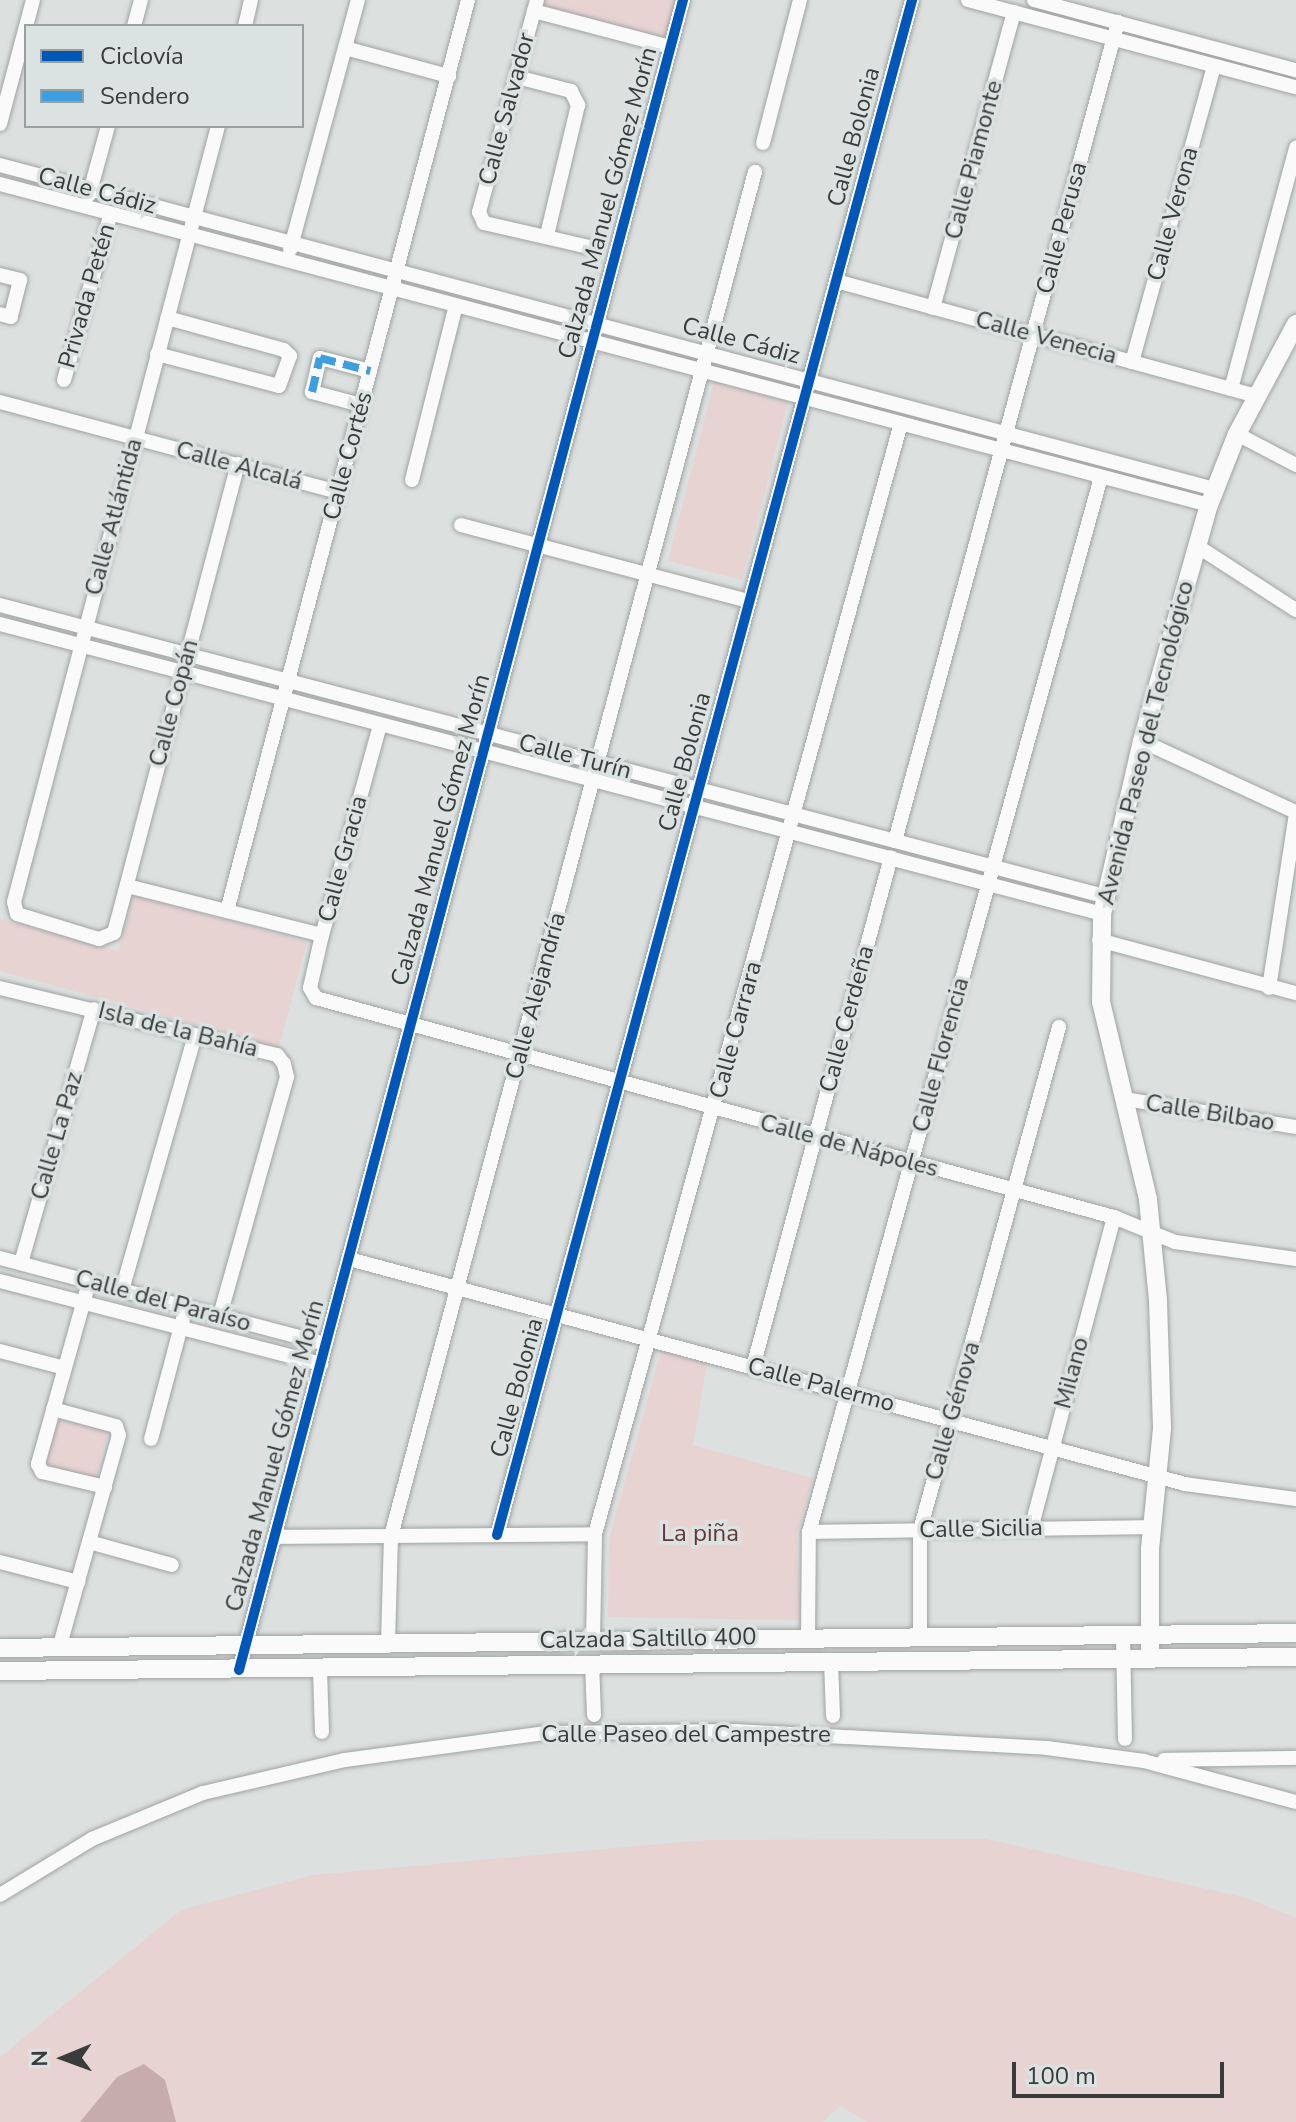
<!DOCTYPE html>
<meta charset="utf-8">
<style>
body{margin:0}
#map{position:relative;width:1296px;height:2122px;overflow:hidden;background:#dce1e0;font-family:"Nunito Sans",sans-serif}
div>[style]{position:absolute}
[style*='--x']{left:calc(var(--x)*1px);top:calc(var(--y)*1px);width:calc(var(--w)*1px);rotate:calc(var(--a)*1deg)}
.green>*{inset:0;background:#e8d3d3}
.water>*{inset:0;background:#c7acad}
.roads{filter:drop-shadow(0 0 2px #a0a3a2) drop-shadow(0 0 2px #a0a3a2)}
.minor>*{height:14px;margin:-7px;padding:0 7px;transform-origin:7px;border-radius:7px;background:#fafafa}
.major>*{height:18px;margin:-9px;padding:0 9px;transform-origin:9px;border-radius:9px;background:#fafafa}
.quiet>*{height:8px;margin-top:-4px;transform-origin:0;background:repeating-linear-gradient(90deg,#3e9ee2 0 16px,transparent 0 24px)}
.cycleway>*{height:10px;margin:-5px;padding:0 5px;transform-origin:5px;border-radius:5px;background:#0057b8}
span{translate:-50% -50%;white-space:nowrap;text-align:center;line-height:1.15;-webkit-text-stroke:7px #dae3e1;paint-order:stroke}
.street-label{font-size:24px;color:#393c3b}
.park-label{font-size:24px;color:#693337}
.legend{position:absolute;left:24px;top:24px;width:280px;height:104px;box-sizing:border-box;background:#dae3e1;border:2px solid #9aa09f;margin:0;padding:10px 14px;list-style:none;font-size:24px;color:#393c3b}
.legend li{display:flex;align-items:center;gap:16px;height:40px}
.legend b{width:40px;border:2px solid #9aa09f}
.north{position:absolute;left:24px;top:2018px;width:80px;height:80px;-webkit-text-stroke:6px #dae3e1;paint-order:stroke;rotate:269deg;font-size:22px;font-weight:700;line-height:32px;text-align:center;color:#393c3b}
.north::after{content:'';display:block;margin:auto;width:28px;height:36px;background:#393c3b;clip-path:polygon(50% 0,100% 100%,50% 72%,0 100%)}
.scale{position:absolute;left:1012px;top:2062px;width:212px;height:36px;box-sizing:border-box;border:4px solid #393c3b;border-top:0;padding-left:10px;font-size:24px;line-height:28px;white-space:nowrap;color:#393c3b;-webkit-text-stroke:6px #dae3e1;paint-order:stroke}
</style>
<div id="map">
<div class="green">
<div style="clip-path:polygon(540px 0,679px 0,668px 43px,538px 7px)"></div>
<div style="clip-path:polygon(714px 382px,788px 402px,742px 580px,668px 561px)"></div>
<div style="clip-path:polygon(134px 896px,307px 942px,279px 1047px,0 971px,0 919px,118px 951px)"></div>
<div style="clip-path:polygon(661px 1351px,707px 1363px,693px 1445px,813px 1478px,797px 1535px,800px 1620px,608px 1617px,609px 1539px)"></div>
<div style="clip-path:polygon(50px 1417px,108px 1432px,96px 1479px,37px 1463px)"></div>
<div style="clip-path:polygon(987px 1839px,1247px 1898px,1296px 1918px,1296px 2122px,867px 2122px,840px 2106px,823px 2122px,0 2122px,0 2057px,181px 1910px,312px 1875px,705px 1840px)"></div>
</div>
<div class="water">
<div style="clip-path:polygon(144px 2064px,165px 2080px,176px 2122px,80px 2122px,117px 2077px)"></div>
</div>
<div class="roads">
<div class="minor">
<div style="--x:537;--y:0;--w:220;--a:105.3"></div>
<div style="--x:479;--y:212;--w:12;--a:66"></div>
<div style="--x:484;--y:223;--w:108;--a:12.9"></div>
<div style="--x:968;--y:0;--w:339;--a:14.9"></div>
<div style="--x:1034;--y:0;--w:271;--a:15"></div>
<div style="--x:534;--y:11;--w:141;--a:14.8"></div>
<div style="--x:134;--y:26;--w:27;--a:-75"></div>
<div style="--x:245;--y:26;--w:27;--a:-77"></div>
<div style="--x:345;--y:48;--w:108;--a:15.1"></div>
<div style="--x:517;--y:77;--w:56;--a:14.5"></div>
<div style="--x:571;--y:91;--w:16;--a:63"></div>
<div style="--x:578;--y:105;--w:134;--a:103.4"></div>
<div style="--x:0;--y:124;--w:128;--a:-75.1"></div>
<div style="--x:218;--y:126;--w:802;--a:104.73"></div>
<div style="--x:14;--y:902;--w:12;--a:76"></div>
<div style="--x:17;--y:914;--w:86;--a:17"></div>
<div style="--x:99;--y:939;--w:16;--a:-22"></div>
<div style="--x:114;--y:933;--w:485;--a:-75.2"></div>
<div style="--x:763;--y:143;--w:148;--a:-75.5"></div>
<div style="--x:0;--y:165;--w:1256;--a:14.94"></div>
<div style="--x:0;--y:184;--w:1251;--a:14.87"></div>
<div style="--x:89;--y:195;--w:72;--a:-74.6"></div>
<div style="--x:290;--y:250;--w:259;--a:-74.8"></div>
<div style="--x:0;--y:275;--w:21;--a:14"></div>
<div style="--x:20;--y:280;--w:38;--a:104"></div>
<div style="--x:11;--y:317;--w:11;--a:-165"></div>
<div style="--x:836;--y:281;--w:434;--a:15.3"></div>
<div style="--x:933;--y:308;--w:307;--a:-74.7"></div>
<div style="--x:157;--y:354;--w:126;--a:14.7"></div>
<div style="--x:279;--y:386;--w:32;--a:-70"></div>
<div style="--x:290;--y:356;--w:8;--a:-135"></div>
<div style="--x:284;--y:350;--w:121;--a:-164.7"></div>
<div style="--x:1132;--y:362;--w:307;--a:-74.5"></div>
<div style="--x:64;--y:380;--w:173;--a:-74.3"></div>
<div style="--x:1231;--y:389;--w:250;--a:-74.9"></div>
<div style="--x:0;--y:402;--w:350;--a:14.9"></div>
<div style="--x:361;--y:405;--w:51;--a:-165.1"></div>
<div style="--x:312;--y:392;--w:35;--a:-77"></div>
<div style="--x:320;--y:358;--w:52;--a:14.6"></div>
<div style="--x:1237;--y:434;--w:67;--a:27.7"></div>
<div style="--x:412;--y:480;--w:180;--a:-75.9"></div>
<div style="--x:461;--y:525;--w:298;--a:14.8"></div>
<div style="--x:1197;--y:546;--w:118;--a:32.9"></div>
<div style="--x:0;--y:605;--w:1142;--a:14.77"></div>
<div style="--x:0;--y:624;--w:1140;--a:14.74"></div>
<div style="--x:380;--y:725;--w:218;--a:105.4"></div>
<div style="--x:322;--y:935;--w:54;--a:102.8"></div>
<div style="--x:310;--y:988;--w:12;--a:59"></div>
<div style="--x:316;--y:998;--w:828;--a:15.35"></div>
<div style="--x:1114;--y:1217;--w:66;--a:22.3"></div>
<div style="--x:1175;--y:1242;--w:122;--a:8"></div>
<div style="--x:1142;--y:741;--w:170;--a:24.8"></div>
<div style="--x:895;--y:841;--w:849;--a:-74.77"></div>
<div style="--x:127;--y:886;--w:201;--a:14.1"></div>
<div style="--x:227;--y:911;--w:942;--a:-75.18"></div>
<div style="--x:1099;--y:940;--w:204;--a:15.1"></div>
<div style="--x:0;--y:988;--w:285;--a:13.6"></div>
<div style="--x:277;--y:1055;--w:11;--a:52"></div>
<div style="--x:284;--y:1064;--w:13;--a:77"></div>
<div style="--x:287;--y:1077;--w:248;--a:105.7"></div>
<div style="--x:1269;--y:988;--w:176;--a:-81.2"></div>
<div style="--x:1125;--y:1099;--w:173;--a:9.3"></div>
<div style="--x:0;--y:1258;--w:337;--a:14.8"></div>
<div style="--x:349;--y:1259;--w:866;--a:15.06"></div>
<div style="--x:1185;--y:1484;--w:112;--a:7.7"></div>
<div style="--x:21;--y:1263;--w:264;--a:-74"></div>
<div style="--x:0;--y:1281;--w:332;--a:14.5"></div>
<div style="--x:122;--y:1290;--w:265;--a:-74"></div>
<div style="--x:86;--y:1293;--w:178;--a:105.7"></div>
<div style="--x:38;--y:1464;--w:9;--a:63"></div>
<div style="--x:42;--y:1472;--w:65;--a:13.4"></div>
<div style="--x:0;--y:1351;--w:67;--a:14.7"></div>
<div style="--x:753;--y:1367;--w:528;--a:-74.86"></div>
<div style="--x:53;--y:1409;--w:65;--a:15.1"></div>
<div style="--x:116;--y:1426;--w:9;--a:72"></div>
<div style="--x:119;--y:1435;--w:221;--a:105.7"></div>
<div style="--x:151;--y:1439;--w:124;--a:-75.1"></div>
<div style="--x:1031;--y:1529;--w:323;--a:-75.1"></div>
<div style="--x:809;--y:1532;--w:344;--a:-0.8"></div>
<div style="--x:497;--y:1535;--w:1590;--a:-74.87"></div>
<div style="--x:274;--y:1537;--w:321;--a:-0.5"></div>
<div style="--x:89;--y:1542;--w:86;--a:15.5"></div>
<div style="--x:0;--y:1562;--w:81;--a:14.4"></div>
<div style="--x:920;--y:1636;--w:106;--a:-90"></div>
<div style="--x:920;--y:1530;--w:522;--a:-74.55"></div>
<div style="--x:1123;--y:1636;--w:103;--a:88.9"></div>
<div style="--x:808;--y:1638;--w:106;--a:-89.5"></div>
<div style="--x:809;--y:1532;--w:1095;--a:-74.53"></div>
<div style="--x:593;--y:1640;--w:106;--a:-88.9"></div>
<div style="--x:595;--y:1534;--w:1152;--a:-74.6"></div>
<div style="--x:388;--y:1643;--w:107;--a:-88.4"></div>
<div style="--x:391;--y:1536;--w:1412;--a:-75.06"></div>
<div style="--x:831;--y:1661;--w:55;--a:87.9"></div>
<div style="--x:592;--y:1663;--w:52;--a:87.8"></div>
<div style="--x:320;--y:1669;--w:63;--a:88.2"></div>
<div style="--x:239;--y:1670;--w:1728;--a:-75.11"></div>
<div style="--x:1164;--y:1760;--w:132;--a:-0.9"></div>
<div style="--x:0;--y:1895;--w:108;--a:-31.3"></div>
<div style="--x:92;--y:1839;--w:120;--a:-22.5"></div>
<div style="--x:203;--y:1793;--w:146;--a:-13.1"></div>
<div style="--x:345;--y:1760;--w:201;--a:-7.7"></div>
<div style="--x:544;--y:1733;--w:191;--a:-0.6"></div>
<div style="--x:735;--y:1731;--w:312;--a:3.1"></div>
<div style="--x:1047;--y:1748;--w:98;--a:7.6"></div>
<div style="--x:1144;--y:1761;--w:157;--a:15.1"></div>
</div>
<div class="major">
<div style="--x:0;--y:1648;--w:1296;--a:-0.66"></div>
<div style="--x:1150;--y:1659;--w:110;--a:-90"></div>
<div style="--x:1150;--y:1549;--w:122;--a:-84.3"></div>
<div style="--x:1162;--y:1428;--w:128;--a:-91.8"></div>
<div style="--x:1158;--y:1300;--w:101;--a:-95.7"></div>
<div style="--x:1148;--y:1199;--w:203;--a:-103.4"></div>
<div style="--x:1101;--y:1002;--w:88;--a:-89.3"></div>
<div style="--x:1102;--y:914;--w:178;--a:-77"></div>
<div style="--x:1142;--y:741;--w:245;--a:-74.2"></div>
<div style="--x:1209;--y:505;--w:76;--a:-68.5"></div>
<div style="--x:1237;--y:434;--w:125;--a:-61.8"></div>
<div style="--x:0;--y:1671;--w:1296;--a:-0.62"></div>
</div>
</div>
<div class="quiet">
<div style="--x:312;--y:392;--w:35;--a:-77"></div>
<div style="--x:320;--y:358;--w:52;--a:14.6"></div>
</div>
<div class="cycleway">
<div style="--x:497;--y:1535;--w:1590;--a:-74.87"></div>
<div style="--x:239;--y:1670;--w:1728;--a:-75.11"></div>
</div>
<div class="street-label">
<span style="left:507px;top:109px;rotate:-75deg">Calle Salvador</span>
<span style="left:854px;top:137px;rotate:-75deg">Calle Bolonia</span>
<span style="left:974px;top:160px;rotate:-75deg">Calle Piamonte</span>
<span style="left:97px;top:191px;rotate:15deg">Calle Cádiz</span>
<span style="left:608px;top:203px;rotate:-75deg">Calzada Manuel Gómez Morín</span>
<span style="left:1173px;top:214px;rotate:-75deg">Calle Verona</span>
<span style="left:1062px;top:228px;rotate:-75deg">Calle Perusa</span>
<span style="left:87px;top:296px;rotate:-74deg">Privada Petén</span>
<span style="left:1046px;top:338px;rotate:15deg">Calle Venecia</span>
<span style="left:741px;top:341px;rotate:15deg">Calle Cádiz</span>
<span style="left:348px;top:456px;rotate:-75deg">Calle Cortés</span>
<span style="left:239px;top:466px;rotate:15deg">Calle Alcalá</span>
<span style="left:114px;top:517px;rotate:-75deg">Calle Atlántida</span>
<span style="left:174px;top:703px;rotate:-75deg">Calle Copán</span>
<span style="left:1146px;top:743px;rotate:-76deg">Avenida Paseo del Tecnológico</span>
<span style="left:575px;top:757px;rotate:15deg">Calle Turín</span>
<span style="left:685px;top:762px;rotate:-75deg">Calle Bolonia</span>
<span style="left:441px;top:830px;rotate:-75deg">Calzada Manuel Gómez Morín</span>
<span style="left:343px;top:859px;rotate:-75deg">Calle Gracia</span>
<span style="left:536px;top:996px;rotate:-75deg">Calle Alejandría</span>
<span style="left:847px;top:1019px;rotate:-75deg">Calle Cerdeña</span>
<span style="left:178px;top:1030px;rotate:14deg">Isla de la Bahía</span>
<span style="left:736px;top:1030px;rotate:-75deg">Calle Carrara</span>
<span style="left:941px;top:1055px;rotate:-75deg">Calle Florencia</span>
<span style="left:1210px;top:1113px;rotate:9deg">Calle Bilbao</span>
<span style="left:57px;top:1136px;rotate:-74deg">Calle La Paz</span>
<span style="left:849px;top:1146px;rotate:15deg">Calle de Nápoles</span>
<span style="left:163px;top:1301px;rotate:15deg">Calle del Paraíso</span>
<span style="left:1072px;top:1373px;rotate:-75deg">Milano</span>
<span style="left:821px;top:1385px;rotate:15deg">Calle Palermo</span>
<span style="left:517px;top:1388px;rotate:-75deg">Calle Bolonia</span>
<span style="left:953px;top:1411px;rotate:-74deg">Calle Génova</span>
<span style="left:275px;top:1456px;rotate:-75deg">Calzada Manuel Gómez Morín</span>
<span style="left:981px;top:1529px;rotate:-1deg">Calle Sicilia</span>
<span style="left:648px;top:1639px;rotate:-1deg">Calzada Saltillo 400</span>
<span style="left:686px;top:1735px">Calle Paseo del Campestre</span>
</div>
<div class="park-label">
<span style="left:700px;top:1534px">La piña</span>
</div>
<ul class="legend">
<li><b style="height:10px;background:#0057b8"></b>Ciclovía</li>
<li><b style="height:10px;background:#3e9ee2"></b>Sendero</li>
</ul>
<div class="north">N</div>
<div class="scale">100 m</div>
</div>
